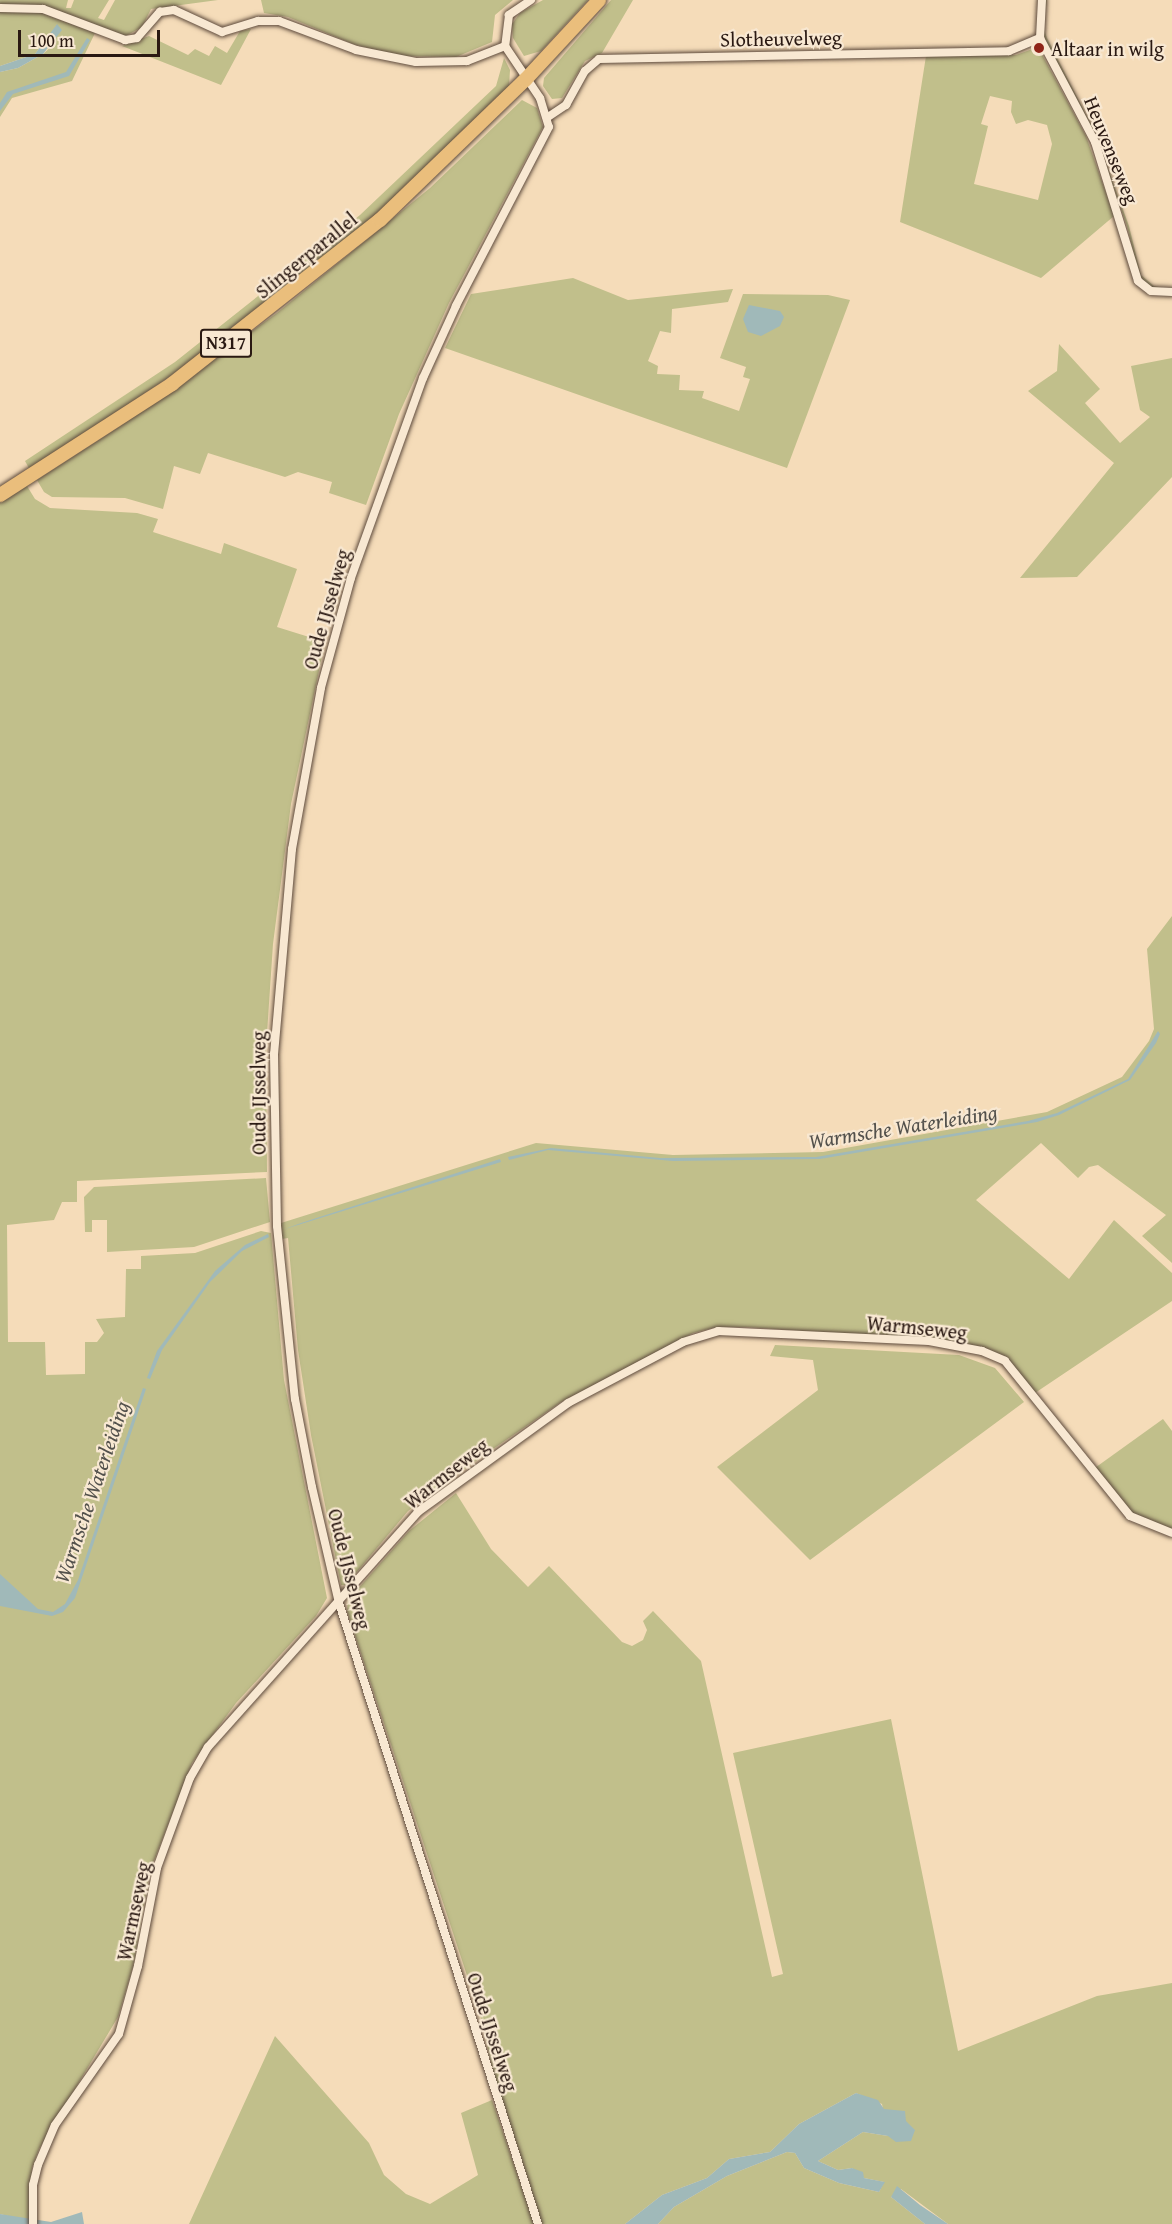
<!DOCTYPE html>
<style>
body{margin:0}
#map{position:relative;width:1172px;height:2224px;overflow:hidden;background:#f5dcb9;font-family:"Gentium Book Plus",serif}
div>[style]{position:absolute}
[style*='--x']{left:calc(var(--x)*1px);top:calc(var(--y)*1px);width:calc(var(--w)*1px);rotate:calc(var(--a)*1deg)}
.green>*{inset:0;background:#c1bf8b}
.water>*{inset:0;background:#a0b9b9}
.roads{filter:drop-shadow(0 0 2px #5d4a3c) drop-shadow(0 0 2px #5d4a3c)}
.minor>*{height:8px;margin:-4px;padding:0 4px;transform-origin:4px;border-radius:4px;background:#f8e8d2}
.primary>*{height:14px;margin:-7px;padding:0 7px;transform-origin:7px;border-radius:7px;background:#eabe7c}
.dots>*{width:16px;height:16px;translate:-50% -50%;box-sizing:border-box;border:3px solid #f8e8d2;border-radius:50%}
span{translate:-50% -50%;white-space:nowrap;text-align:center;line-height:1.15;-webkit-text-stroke:4.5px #f8e8d2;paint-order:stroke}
.shield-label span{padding:2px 4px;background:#f8e8d2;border:2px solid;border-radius:4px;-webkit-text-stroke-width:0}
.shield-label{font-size:18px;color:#2a1912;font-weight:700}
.street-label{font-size:20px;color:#2a1912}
.poi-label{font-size:20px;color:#2a1912}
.left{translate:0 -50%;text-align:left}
.water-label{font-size:21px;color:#53514c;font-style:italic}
.scale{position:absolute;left:18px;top:30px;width:142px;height:27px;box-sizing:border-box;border:3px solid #2a1912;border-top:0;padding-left:8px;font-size:18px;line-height:21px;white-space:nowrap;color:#2a1912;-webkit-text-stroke:4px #f8e8d2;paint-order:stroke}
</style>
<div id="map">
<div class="green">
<div style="clip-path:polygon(0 0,68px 0,66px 8px,71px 8px,74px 0,109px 0,98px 18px,104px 20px,115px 0,218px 0,151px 9px,142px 27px,124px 37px,51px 8px,0 4px)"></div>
<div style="clip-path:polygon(261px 0,513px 0,495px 15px,492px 42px,456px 57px,398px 56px,353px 44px,288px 17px,264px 13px)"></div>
<div style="clip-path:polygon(543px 0,588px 0,541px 51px,524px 56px,513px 38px,512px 24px,520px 13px)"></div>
<div style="clip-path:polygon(611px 0,633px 0,602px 53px,585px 61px,562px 98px,552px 99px,543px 86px,544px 78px)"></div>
<div style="clip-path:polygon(1044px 0,1047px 0,1043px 26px,1047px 38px,1094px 130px,1129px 226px,1141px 275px,1154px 286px,1172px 290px,1151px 288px,1139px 275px,1127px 226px,1100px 149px,1044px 38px,1041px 24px)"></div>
<div style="clip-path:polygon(0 10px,42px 13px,95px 33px,72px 81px,12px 98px,0 117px,0 72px,18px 68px,43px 54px,53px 45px,57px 25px,35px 54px,0 66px)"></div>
<div style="clip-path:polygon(251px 29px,221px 85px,122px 46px,149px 36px,188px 55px,195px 49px,209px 56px,215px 46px,227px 53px,240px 31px)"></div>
<div style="clip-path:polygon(evenodd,1038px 47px,1086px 136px,1114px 216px,1041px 278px,900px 222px,926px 56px,1016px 55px,1038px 47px,990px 96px,1012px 101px,1011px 112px,1016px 124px,1028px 120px,1047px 125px,1052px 144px,1038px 200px,974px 184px,988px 126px,981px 124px,990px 96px)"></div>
<div style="clip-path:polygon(504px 58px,510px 70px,509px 86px,375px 215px,193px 361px,30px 470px,25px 461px,175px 362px,360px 215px,496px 86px)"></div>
<div style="clip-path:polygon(522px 100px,537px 108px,543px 127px,449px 303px,399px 414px,366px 505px,329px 493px,332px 482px,298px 472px,285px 477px,208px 453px,200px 474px,174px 466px,163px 509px,125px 498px,52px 497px,44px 492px,37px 480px,122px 425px,277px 313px,430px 188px)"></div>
<div style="clip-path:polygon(573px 278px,628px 300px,733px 289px,728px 302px,672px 309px,671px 333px,660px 331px,648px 361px,658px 366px,657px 374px,680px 375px,679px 390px,704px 391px,702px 398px,739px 411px,750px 379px,743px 377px,746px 367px,720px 358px,743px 294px,828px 295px,850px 300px,787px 468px,445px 348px,471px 294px)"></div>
<div style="clip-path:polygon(1059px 344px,1100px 389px,1085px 403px,1120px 443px,1150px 417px,1140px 410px,1131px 366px,1172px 358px,1172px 477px,1077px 577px,1020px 578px,1114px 463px,1028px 391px,1057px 371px)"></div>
<div style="clip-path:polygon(27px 486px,35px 499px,50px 508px,137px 513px,158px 519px,153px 532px,221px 554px,224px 543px,297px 569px,277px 627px,325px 642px,291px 804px,273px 944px,266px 1048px,267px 1172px,77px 1181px,77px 1202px,62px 1202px,54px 1220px,7px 1225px,8px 1342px,45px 1342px,46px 1375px,85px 1374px,85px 1342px,97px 1342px,104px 1333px,96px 1319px,125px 1317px,126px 1269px,141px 1269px,141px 1256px,195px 1253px,261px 1231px,271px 1233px,284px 1380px,327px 1598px,316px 1616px,236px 1703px,192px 1763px,150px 1871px,133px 1967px,118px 2017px,39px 2149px,32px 2168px,29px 2221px,0 2214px,0 503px)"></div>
<div style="clip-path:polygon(1172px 916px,1172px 1263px,1142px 1236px,1166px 1215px,1098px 1165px,1089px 1167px,1078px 1178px,1041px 1143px,976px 1200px,1069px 1279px,1114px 1220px,1172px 1273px,1172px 1301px,1032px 1395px,1001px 1355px,963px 1343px,748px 1327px,717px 1327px,693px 1333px,561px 1402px,437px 1488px,408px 1511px,346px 1585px,341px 1585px,311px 1435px,298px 1350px,288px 1238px,282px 1239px,281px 1223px,536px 1143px,673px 1155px,823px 1152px,1047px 1112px,1122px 1077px,1149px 1041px,1154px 1029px,1147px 949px)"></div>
<div style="clip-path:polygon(266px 1178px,270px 1222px,194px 1247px,107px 1252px,107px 1220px,92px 1220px,92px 1232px,85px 1232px,84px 1197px,94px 1187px)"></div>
<div style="clip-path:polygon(775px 1345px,959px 1355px,995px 1368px,1024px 1402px,810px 1560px,717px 1467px,818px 1390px,813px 1360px,770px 1356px)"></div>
<div style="clip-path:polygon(1163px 1419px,1172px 1431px,1172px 1529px,1132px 1514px,1092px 1470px)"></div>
<div style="clip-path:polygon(456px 1493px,491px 1549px,528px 1587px,549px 1566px,622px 1642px,632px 1646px,643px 1640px,647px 1630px,643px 1621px,653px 1611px,701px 1661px,772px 1977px,783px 1974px,733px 1753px,891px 1719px,958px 2051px,1097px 1996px,1172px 1983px,1172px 2224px,948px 2224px,901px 2189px,891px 2197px,925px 2224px,658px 2224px,674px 2207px,727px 2176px,787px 2152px,795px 2153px,804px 2168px,839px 2183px,879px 2192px,884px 2182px,864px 2178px,852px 2168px,838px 2170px,818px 2161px,863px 2132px,888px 2136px,882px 2104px,856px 2093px,799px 2124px,770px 2152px,729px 2159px,707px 2178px,662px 2195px,625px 2224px,542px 2224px,493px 2072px,481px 2018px,347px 1611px,348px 1600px,409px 1531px)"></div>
<div style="clip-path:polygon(275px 2036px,369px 2143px,384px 2175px,406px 2194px,430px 2204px,478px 2175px,461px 2113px,492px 2100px,534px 2224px,189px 2224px)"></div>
</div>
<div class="water">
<div style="clip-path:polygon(57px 24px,62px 30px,43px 54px,18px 68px,0 72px,0 66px,35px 54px)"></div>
<div style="clip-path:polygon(87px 38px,90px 40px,69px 76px,13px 94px,0 111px,0 103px,7px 92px,66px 72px)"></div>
<div style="clip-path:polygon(749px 305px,780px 311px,784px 317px,780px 326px,761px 336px,748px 332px,743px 319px)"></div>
<div style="clip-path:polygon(1158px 1031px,1160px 1034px,1156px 1043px,1130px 1080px,1059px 1115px,1037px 1122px,820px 1159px,673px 1161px,548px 1150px,509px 1160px,508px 1157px,551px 1148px,660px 1158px,816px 1157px,1028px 1121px,1057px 1113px,1128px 1079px)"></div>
<div style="clip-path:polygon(500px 1159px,501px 1162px,285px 1229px,301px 1223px)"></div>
<div style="clip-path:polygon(268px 1234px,269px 1237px,242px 1251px,210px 1282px,162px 1350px,150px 1379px,147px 1378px,157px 1351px,215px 1271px,245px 1245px)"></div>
<div style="clip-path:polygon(143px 1388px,146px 1389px,75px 1598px,63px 1612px,52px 1616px,0 1606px,0 1574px,38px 1609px,53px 1612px,65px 1604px,78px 1580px)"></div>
<div style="clip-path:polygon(856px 2093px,878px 2100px,884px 2109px,905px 2111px,906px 2121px,915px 2130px,911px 2141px,896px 2142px,888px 2136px,863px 2132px,818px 2161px,838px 2170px,852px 2168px,863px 2172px,864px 2178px,885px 2182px,879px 2192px,839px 2183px,804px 2168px,795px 2153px,787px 2152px,727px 2176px,674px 2207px,658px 2224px,625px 2224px,662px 2195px,707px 2178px,729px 2159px,770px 2152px,799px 2124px)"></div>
<div style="clip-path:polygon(897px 2186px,920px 2205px,948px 2224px,925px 2224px,891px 2197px)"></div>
<div style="clip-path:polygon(82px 2212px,84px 2224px,0 2224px,0 2214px,51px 2222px)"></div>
</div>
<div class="roads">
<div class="minor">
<div style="--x:531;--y:0;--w:27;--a:146"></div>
<div style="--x:509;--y:15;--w:31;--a:97"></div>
<div style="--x:505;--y:46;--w:63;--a:56.1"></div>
<div style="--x:540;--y:98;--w:30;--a:73"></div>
<div style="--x:549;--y:127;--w:202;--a:117.5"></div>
<div style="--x:456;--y:306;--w:79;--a:114.6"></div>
<div style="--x:423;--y:378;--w:213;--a:109.8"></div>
<div style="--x:351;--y:578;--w:114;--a:105.3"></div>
<div style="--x:321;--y:688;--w:164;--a:100.2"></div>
<div style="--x:292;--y:849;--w:206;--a:95"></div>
<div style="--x:274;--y:1054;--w:172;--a:89"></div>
<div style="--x:277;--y:1226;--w:174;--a:84.1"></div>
<div style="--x:295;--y:1399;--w:90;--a:79.1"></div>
<div style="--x:312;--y:1487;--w:119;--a:76.9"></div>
<div style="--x:339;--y:1603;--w:652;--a:72.23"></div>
<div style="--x:1042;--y:0;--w:38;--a:93"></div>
<div style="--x:1040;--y:38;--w:118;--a:62.1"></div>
<div style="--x:1095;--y:142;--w:145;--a:72.8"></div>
<div style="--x:1138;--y:281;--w:16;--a:38"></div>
<div style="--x:1151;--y:291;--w:21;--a:3"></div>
<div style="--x:0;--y:8;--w:43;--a:1.3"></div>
<div style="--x:43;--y:9;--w:88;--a:20.7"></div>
<div style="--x:125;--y:40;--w:12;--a:-9"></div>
<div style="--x:137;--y:38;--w:35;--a:-49"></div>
<div style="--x:160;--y:12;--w:14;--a:-8"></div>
<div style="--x:174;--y:10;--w:53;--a:24.6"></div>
<div style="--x:222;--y:32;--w:38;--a:-17"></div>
<div style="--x:258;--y:21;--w:21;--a:0"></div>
<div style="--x:279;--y:21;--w:82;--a:20.6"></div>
<div style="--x:356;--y:50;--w:61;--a:11.3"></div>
<div style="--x:416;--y:62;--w:51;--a:-1.1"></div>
<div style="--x:467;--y:61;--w:41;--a:-21.5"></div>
<div style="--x:548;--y:117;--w:22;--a:-34"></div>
<div style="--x:566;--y:105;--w:39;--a:-61"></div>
<div style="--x:585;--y:71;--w:18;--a:-41"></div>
<div style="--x:599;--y:59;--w:410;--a:-1.1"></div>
<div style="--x:1009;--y:51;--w:34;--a:-23"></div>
<div style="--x:33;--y:2224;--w:39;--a:-90"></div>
<div style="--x:33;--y:2185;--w:21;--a:-76"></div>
<div style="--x:38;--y:2165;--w:43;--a:-67"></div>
<div style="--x:55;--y:2125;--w:111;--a:-54.9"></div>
<div style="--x:119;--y:2034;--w:71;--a:-74.4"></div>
<div style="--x:138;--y:1966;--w:100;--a:-79"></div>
<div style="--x:157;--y:1868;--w:96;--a:-69.9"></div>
<div style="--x:190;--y:1778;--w:36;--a:-60"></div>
<div style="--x:208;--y:1747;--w:315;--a:-48.2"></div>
<div style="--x:418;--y:1512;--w:185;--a:-36"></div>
<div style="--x:568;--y:1403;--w:130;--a:-27.9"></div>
<div style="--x:683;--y:1342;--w:37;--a:-17"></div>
<div style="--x:718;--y:1331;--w:211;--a:2.7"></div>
<div style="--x:929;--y:1341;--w:54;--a:10.7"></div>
<div style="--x:982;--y:1351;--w:25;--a:23"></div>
<div style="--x:1005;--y:1361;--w:199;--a:51.1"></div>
<div style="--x:1130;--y:1516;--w:45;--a:22"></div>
</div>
<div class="primary">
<div style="--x:0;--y:495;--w:205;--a:-32.8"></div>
<div style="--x:172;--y:384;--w:265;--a:-38.3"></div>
<div style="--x:380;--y:220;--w:202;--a:-44"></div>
<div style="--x:525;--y:80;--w:109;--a:-47.2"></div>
</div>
</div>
<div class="dots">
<div style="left:1039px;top:48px;background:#8f2418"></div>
</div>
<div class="shield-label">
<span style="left:226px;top:343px">N317</span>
</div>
<div class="street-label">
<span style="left:781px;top:38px;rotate:-1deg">Slotheuvelweg</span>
<span style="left:1112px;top:150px;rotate:68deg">Heuvenseweg</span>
<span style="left:306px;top:255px;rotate:-39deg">Slingerparallel</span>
<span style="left:326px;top:609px;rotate:-74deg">Oude IJsselweg</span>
<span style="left:258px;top:1093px;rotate:-90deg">Oude IJsselweg</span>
<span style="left:917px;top:1327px;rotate:6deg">Warmseweg</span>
<span style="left:446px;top:1473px;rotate:-38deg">Warmseweg</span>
<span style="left:350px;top:1569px;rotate:76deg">Oude IJsselweg</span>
<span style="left:133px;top:1911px;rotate:-78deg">Warmseweg</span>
<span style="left:493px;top:2032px;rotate:72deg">Oude IJsselweg</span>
</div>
<div class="poi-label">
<span class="left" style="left:1051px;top:48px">Altaar in wilg</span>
</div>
<div class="water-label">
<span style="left:903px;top:1127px;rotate:-9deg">Warmsche Waterleiding</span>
<span style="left:92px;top:1492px;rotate:-71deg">Warmsche Waterleiding</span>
</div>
<div class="scale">100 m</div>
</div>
